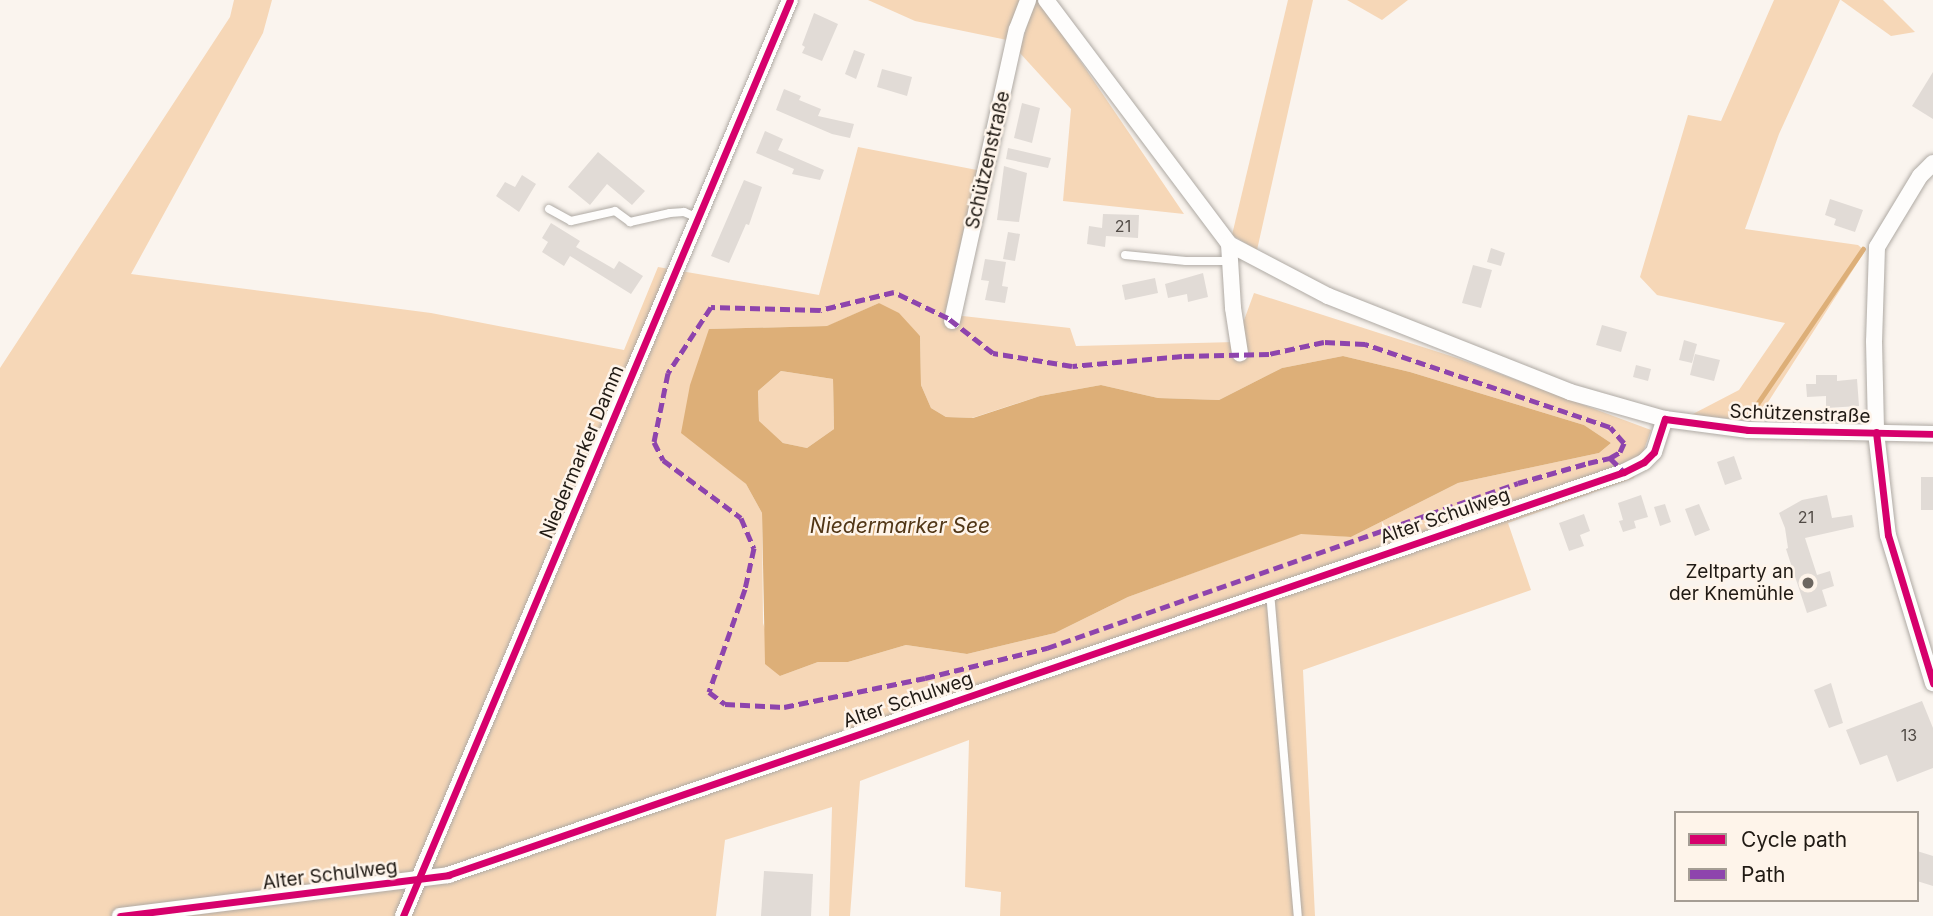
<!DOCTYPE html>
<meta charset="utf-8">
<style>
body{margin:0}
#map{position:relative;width:1933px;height:916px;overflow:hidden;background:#faf4ee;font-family:Inter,sans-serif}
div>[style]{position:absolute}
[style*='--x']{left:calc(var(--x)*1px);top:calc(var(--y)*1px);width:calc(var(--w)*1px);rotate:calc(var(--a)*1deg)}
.green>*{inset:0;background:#f6d7b7}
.water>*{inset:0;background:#ddaf78}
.stream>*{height:4.5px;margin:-2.25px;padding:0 2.25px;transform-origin:2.25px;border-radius:2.25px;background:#ddaf78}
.building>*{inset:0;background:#e1dbd6}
.roads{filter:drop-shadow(0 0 2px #afaaa4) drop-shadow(0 0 2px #afaaa4)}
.service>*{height:8px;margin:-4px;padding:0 4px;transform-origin:4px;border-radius:4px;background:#fefdfc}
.minor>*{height:16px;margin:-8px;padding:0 8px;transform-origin:8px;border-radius:8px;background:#fefdfc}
.quiet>*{height:5px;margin-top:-2.5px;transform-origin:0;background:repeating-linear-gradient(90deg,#8e44ad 0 10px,transparent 0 15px)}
.cycleway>*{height:7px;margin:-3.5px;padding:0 3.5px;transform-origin:3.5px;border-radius:3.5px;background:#d6006c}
.dots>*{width:19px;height:19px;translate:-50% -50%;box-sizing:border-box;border:4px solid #fef4ea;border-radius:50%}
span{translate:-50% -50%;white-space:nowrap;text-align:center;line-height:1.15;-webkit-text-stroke:5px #fef4ea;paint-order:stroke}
.number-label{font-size:16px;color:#514b46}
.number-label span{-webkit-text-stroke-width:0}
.street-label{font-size:19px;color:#201a14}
.poi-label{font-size:19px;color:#201a14}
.right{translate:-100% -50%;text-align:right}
.water-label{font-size:21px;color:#513616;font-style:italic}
.legend{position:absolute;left:1674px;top:811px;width:245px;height:91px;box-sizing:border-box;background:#fef4ea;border:2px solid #a59d94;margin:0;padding:9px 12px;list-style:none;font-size:21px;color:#201a14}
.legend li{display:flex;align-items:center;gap:14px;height:35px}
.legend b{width:35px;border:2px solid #a59d94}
</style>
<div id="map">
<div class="green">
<div style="clip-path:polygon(evenodd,234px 0,272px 0,263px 33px,131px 274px,431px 313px,624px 350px,658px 267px,819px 295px,858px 147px,977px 170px,945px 314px,1070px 328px,1076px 346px,1236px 342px,1254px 293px,1457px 358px,1651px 430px,1634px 478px,1508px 523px,1531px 590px,1303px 670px,1315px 916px,1000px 916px,1001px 892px,965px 887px,969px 740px,860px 781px,850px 916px,829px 916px,832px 807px,725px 840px,716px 916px,0 916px,0 368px,230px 17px,234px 0,879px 303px,920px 336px,921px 385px,931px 408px,946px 417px,972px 418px,1040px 396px,1101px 385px,1158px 398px,1219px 400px,1282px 368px,1343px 356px,1410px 372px,1584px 425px,1611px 443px,1599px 453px,1458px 483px,1351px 537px,1302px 533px,1128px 597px,1055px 633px,967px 654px,906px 645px,848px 662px,818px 662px,780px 676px,763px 623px,762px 513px,746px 484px,720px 462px,709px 329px,828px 326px,879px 303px)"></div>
<div style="clip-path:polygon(868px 0,1021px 0,1007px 40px,915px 21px)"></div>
<div style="clip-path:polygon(1035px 0,1039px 0,1184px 214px,1063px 201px,1071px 109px,1019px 52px)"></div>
<div style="clip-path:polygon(1288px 0,1313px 0,1257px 250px,1232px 235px)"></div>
<div style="clip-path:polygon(1347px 0,1408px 0,1382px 20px)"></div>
<div style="clip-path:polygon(1774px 0,1840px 0,1779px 134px,1745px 229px,1858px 245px,1865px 251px,1756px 421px,1691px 415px,1739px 390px,1785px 323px,1657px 295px,1640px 277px,1688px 115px,1721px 121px)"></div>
<div style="clip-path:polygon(1841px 0,1883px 0,1915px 32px,1891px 36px)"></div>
<div style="clip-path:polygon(781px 371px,833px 379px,834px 429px,807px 448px,783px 443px,759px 422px,758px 391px)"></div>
</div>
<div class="water">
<div style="clip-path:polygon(evenodd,879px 303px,899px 313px,920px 336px,921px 385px,931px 408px,946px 417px,973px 418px,1040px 396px,1101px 385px,1158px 398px,1219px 400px,1282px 368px,1343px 356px,1410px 372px,1584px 425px,1611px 443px,1599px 453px,1458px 483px,1351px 537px,1301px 534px,1128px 597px,1055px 633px,967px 654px,906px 645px,848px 662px,818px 662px,780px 676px,765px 664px,762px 513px,746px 484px,681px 433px,690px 385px,709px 329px,827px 326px,879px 303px,781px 371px,833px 379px,834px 429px,807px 448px,783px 443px,759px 421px,758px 391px,781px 371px)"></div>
</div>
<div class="stream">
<div style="--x:1749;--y:416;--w:202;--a:-55.7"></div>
</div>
<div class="building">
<div style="clip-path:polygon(814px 13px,838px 24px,822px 61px,802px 53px,805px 47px,802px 45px)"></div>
<div style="clip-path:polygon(854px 50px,865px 54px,856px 79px,845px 74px)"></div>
<div style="clip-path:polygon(882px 69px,912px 77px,907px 96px,877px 87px)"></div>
<div style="clip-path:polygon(1933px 72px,1933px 119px,1912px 106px)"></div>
<div style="clip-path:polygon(784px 89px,801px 96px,799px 100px,821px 109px,818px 116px,854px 124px,850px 138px,832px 134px,776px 110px)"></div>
<div style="clip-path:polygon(1022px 103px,1040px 108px,1032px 143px,1014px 138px)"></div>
<div style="clip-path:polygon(765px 131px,783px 139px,778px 150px,824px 170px,820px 180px,792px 174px,794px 169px,756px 153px)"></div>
<div style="clip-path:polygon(1008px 148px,1051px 158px,1048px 168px,1006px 159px)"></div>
<div style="clip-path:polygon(598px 152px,645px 191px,632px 205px,607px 184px,590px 205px,568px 187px)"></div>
<div style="clip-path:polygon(1004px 166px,1027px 173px,1019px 222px,997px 220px)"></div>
<div style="clip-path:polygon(522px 175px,536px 184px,519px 212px,496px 196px,505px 182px,515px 187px)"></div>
<div style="clip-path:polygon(744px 180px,762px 187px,749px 225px,746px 224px,729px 263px,711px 256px)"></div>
<div style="clip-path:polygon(1830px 199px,1863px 210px,1855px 232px,1834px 225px,1836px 219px,1825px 215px)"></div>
<div style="clip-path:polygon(1103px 214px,1139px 215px,1138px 238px,1106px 236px,1105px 247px,1087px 244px,1089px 226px,1102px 228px)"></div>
<div style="clip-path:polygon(551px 223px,580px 241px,576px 247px,614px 269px,619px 261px,643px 276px,631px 294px,570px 256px,564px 266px,542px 252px,548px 242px,542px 238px)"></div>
<div style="clip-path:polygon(1008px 232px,1020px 234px,1015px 261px,1003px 259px)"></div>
<div style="clip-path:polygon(1491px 248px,1505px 253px,1501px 266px,1487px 262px)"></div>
<div style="clip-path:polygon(985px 259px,1006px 262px,1002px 286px,1008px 287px,1005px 303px,985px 300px,989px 281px,981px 280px)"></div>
<div style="clip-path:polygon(1473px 265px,1492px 270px,1481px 308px,1462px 303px)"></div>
<div style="clip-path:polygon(1203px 273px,1208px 297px,1188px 302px,1187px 294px,1168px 298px,1165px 284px)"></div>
<div style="clip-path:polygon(1155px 278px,1158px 293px,1125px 300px,1122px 285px)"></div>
<div style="clip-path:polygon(1602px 325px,1627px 332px,1621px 352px,1596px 345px)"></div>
<div style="clip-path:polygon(1684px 340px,1697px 344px,1692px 363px,1679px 360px)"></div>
<div style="clip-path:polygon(1695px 354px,1720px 360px,1714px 381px,1690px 375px)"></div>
<div style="clip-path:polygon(1636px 365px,1651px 369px,1648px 381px,1633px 377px)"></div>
<div style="clip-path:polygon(1816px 375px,1837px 375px,1837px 381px,1857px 379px,1859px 406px,1826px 408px,1826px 396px,1807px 397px,1806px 384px,1816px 384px)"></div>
<div style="clip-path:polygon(1734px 456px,1742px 479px,1725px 485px,1717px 462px)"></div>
<div style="clip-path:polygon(1921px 477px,1933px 477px,1933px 510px,1921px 510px)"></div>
<div style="clip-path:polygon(1641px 495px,1648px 517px,1634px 521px,1636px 528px,1623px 532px,1619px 521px,1623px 520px,1618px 503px)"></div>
<div style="clip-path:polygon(1827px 495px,1832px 518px,1852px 515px,1854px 527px,1805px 538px,1817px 575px,1830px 571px,1834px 586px,1822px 590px,1827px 606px,1807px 613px,1786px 549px,1788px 548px,1785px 528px,1779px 513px,1802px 500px)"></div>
<div style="clip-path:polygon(1665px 504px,1671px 522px,1660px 526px,1654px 507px)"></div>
<div style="clip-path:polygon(1699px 504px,1710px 530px,1695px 536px,1685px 509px)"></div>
<div style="clip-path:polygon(1584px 514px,1590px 531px,1580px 535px,1584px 546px,1569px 551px,1559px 523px)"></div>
<div style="clip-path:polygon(1831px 683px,1843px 723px,1829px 728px,1814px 690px)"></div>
<div style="clip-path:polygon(1922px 701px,1933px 728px,1933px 768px,1897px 782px,1887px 755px,1860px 765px,1846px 730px)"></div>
<div style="clip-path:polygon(1917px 851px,1933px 856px,1933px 886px,1917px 881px)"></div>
<div style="clip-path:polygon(764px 871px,813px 874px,811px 916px,761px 916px)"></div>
</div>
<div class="roads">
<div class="service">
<div style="--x:549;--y:209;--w:25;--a:29"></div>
<div style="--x:571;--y:221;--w:45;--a:-12.8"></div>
<div style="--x:615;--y:211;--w:19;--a:36"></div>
<div style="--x:630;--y:222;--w:41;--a:-12.7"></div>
<div style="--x:670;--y:213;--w:14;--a:-4"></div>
<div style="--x:684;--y:212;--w:15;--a:23"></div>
<div style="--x:1125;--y:255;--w:61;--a:5.6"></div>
<div style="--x:1186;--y:261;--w:44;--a:0"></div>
<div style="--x:1270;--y:592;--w:325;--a:85.1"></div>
</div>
<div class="minor">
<div style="--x:1046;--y:0;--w:305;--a:53.1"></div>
<div style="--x:1229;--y:244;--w:112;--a:27.7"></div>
<div style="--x:1328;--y:296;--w:260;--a:21.6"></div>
<div style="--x:1570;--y:392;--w:99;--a:15.9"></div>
<div style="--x:1665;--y:419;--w:84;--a:7.5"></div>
<div style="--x:1748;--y:430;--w:185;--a:1.2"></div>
<div style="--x:1933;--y:163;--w:18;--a:135"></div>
<div style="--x:1920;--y:176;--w:83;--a:121.2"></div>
<div style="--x:1877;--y:247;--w:94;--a:91.8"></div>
<div style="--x:1874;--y:341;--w:91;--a:88.7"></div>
<div style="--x:1876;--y:432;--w:104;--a:83.4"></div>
<div style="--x:1888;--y:535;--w:155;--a:73.1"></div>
<div style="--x:1229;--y:244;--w:64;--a:86.4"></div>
<div style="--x:1233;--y:308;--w:46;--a:81.2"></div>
<div style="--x:952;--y:321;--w:299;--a:-77.5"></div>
<div style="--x:1017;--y:29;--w:31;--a:-69"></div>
<div style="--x:120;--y:916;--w:331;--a:-7.1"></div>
<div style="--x:448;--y:875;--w:1243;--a:-18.92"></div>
<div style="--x:1624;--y:472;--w:22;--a:-27"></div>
<div style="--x:1644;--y:462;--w:14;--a:-45"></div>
<div style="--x:1654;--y:452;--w:35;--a:-72"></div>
<div style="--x:403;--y:916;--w:994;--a:-67.1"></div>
</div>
</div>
<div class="quiet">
<div style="--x:1610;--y:458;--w:12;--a:-31"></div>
<div style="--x:1620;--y:452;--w:10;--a:-66"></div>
<div style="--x:1624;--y:443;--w:21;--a:-131"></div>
<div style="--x:1610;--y:427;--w:259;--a:-161.3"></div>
<div style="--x:1365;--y:344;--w:41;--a:-177.2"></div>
<div style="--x:1324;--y:342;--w:56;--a:167.7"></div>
<div style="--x:1269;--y:354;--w:87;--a:178.7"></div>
<div style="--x:1182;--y:356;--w:110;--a:174.8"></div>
<div style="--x:1072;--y:366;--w:80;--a:-170.7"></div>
<div style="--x:993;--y:353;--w:57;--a:-142.1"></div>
<div style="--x:948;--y:318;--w:60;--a:-154.3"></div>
<div style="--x:894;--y:292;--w:76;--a:166.3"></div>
<div style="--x:820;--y:310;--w:109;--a:-178.4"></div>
<div style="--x:711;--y:307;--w:79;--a:123.1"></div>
<div style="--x:668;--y:373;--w:70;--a:101.5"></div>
<div style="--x:654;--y:442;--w:20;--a:63"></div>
<div style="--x:663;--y:460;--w:97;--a:36.6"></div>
<div style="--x:741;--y:518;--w:33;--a:67"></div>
<div style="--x:754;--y:548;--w:42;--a:102.4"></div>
<div style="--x:745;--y:589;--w:109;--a:109.3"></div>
<div style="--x:709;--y:692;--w:20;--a:37"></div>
<div style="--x:725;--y:704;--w:59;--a:2.9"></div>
<div style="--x:784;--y:707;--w:144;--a:-11.6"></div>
<div style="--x:925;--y:678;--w:126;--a:-13.8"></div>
<div style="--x:1047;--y:648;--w:499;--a:-19.3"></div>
<div style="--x:1518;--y:483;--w:73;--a:-15.9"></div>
<div style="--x:1588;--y:463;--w:23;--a:-13"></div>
<div style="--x:1610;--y:458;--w:20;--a:45"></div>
</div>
<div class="cycleway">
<div style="--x:1876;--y:432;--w:104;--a:83.4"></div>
<div style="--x:1888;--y:535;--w:155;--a:73.1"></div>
<div style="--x:120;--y:916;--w:331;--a:-7.1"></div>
<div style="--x:448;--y:875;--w:1243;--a:-18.92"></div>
<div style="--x:1624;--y:472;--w:22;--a:-27"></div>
<div style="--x:1644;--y:462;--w:14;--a:-45"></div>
<div style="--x:1654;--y:452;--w:35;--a:-72"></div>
<div style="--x:1665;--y:419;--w:84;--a:7.5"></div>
<div style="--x:1748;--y:430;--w:185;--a:1.2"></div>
<div style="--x:403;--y:916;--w:994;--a:-67.1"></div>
</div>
<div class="dots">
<div style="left:1808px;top:583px;background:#6c6660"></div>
</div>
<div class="number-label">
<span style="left:1123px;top:226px">21</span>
<span style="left:1806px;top:517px">21</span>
<span style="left:1909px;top:735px">13</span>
</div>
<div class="street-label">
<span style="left:988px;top:160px;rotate:-77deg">Schützenstraße</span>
<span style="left:1800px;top:414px;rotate:2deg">Schützenstraße</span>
<span style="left:582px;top:452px;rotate:-67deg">Niedermarker Damm</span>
<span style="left:1445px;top:516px;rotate:-19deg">Alter Schulweg</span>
<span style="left:908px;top:700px;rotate:-19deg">Alter Schulweg</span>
<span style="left:330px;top:875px;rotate:-7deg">Alter Schulweg</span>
</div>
<div class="poi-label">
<span class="right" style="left:1794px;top:583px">Zeltparty an<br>der Knemühle</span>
</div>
<div class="water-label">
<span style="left:900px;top:526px">Niedermarker See</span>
</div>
<ul class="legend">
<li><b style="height:9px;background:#d6006c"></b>Cycle path</li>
<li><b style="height:9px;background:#8e44ad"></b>Path</li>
</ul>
</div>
